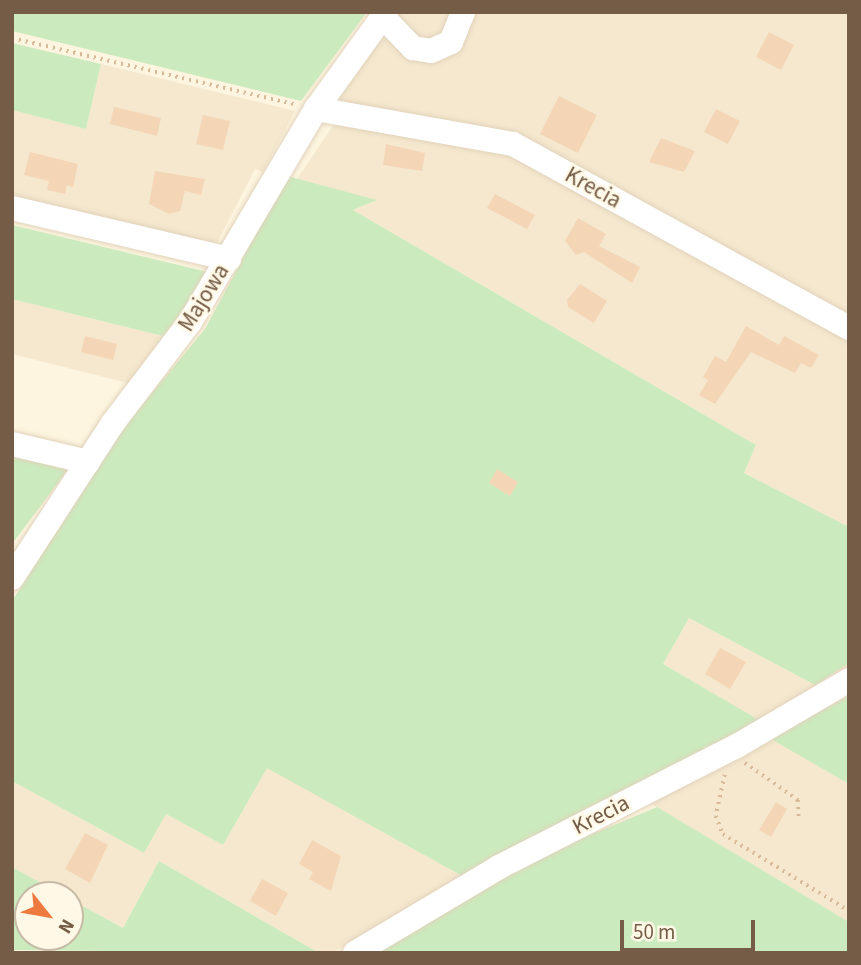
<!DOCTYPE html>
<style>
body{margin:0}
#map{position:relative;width:861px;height:965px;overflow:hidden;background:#fdf5df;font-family:"Source Sans 3",sans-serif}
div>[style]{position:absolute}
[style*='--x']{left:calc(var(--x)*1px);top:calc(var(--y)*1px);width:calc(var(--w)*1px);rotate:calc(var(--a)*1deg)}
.residential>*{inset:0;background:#f5e8ce}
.green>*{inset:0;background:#cbebbe}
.building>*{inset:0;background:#f4d6b6}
.path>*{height:3.5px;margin-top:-1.75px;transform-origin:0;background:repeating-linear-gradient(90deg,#d8b99a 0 2px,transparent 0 7px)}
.roads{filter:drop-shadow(0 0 2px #e1d2bb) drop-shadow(0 0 2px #e1d2bb)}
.minor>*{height:24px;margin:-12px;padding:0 12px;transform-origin:12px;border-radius:12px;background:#fff}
span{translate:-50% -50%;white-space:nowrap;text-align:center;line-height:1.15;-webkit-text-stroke:5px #fff8e6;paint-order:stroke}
.street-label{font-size:23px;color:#745c46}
.frame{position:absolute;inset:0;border:14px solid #745c46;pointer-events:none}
.north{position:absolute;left:14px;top:881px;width:70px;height:70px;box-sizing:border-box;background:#fff8e6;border:2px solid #c7baa6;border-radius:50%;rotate:121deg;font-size:19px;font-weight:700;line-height:28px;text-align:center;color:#745c46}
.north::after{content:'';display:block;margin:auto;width:24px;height:32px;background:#ed7a3f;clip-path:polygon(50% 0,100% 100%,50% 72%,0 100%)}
.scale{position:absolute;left:620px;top:920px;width:135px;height:32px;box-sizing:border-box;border:4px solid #745c46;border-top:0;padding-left:9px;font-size:21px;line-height:24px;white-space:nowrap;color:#745c46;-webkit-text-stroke:5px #fff8e6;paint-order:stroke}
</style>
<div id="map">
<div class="residential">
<div style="clip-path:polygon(380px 12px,849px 12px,849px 527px,744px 473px,756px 445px,353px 210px,375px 201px,297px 179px,345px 108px,336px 94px)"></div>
<div style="clip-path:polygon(101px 64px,295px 111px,263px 172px,255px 169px,216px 245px,12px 196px,12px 110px,86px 129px)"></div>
<div style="clip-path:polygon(12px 299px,163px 336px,128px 383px,12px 354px)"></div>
<div style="clip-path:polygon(689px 618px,815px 685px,849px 663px,849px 696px,772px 739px,849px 784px,849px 922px,628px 790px,758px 720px,663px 664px)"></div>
<div style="clip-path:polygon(267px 767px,464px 877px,332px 953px,319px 953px,159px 861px,123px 928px,12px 867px,12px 781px,144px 853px,166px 814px,223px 845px)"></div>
</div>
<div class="green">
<div style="clip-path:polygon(12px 12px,367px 12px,301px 101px,12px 31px)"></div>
<div style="clip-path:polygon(12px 43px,101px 64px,86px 129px,12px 110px)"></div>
<div style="clip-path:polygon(287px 176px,377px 200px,353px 210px,756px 445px,744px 473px,849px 527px,849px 663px,815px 685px,689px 618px,663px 664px,759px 720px,464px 877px,267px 768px,223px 845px,166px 814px,144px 853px,12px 781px,12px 601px,123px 428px,205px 329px)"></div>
<div style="clip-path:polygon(12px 225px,212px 273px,163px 336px,12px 299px)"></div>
<div style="clip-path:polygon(12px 454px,69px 468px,12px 544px)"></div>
<div style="clip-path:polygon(849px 696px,849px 784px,771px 739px)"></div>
<div style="clip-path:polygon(657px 807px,849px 922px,849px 953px,374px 953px,538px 857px)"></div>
<div style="clip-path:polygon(159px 861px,319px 953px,12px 950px,12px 867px,63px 895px,28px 895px,28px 937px,70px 937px,70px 899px,123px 928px)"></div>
</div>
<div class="building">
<div style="clip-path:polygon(769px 32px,794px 45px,781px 70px,756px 57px)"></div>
<div style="clip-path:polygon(559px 96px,597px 115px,578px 153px,540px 134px)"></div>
<div style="clip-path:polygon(114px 107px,161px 118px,157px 136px,110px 124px)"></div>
<div style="clip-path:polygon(716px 109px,740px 121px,728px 144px,704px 132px)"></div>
<div style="clip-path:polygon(203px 115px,230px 121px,223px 150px,196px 144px)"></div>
<div style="clip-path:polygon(661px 138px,695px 151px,684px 172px,649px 162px)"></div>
<div style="clip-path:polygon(386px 144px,425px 153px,422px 171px,383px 165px)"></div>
<div style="clip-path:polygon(30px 152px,78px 164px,73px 187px,67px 185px,65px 194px,47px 190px,49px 181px,24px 175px)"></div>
<div style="clip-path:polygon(155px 171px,205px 179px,201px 195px,185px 191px,180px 211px,169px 214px,149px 204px)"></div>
<div style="clip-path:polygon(495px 194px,535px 215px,527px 229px,487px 208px)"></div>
<div style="clip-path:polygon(578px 218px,606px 234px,599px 246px,640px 267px,632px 283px,584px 252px,576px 255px,565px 241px)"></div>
<div style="clip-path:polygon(580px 284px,607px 301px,594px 323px,568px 307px,567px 300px)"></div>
<div style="clip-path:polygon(746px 326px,779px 345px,784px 336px,819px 355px,811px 368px,801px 363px,795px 373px,751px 352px,715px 404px,699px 395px,708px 380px,703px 377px,715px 356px,726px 362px)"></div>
<div style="clip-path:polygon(85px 336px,117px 344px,113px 360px,81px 352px)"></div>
<div style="clip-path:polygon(497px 469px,518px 482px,510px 496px,489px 483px)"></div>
<div style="clip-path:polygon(720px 648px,746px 662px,730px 689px,705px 674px)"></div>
<div style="clip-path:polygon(776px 802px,787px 809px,771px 837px,759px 830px)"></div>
<div style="clip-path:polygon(85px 833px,108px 845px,90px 883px,65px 869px)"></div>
<div style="clip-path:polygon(312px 840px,341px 856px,331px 891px,309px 879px,313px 872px,299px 864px)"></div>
<div style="clip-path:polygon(262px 879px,288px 893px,276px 916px,250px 901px)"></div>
</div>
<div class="path">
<div style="--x:12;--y:38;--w:293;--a:13.2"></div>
<div style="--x:745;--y:763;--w:65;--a:34.9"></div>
<div style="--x:798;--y:800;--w:18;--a:87"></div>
<div style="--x:725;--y:775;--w:42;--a:102.4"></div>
<div style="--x:716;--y:816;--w:19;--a:69"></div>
<div style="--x:723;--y:834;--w:148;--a:31.4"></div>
</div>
<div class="roads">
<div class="minor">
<div style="--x:382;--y:16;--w:45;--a:45.9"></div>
<div style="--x:413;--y:48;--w:18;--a:9"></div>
<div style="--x:431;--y:51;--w:22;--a:-24"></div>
<div style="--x:451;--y:42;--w:32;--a:-68"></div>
<div style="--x:316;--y:109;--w:200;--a:10.1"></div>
<div style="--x:513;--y:144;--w:383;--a:28.7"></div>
<div style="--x:12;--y:208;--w:223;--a:13.2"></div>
<div style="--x:12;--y:444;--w:78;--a:13.3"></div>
<div style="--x:12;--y:578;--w:185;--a:-56.9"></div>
<div style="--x:113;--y:423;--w:127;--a:-52.7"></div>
<div style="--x:190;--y:322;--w:247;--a:-59.4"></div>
<div style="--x:316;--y:109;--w:120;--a:-54.2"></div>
<div style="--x:355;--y:953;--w:168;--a:-30.8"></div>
<div style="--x:499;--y:867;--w:265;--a:-27"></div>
<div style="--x:735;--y:747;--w:132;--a:-30.4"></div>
</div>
</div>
<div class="street-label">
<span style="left:593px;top:188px;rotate:29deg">Krecia</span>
<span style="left:204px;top:298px;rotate:-58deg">Majowa</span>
<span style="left:601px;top:815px;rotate:-27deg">Krecia</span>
</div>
<div class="frame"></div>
<div class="north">N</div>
<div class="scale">50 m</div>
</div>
